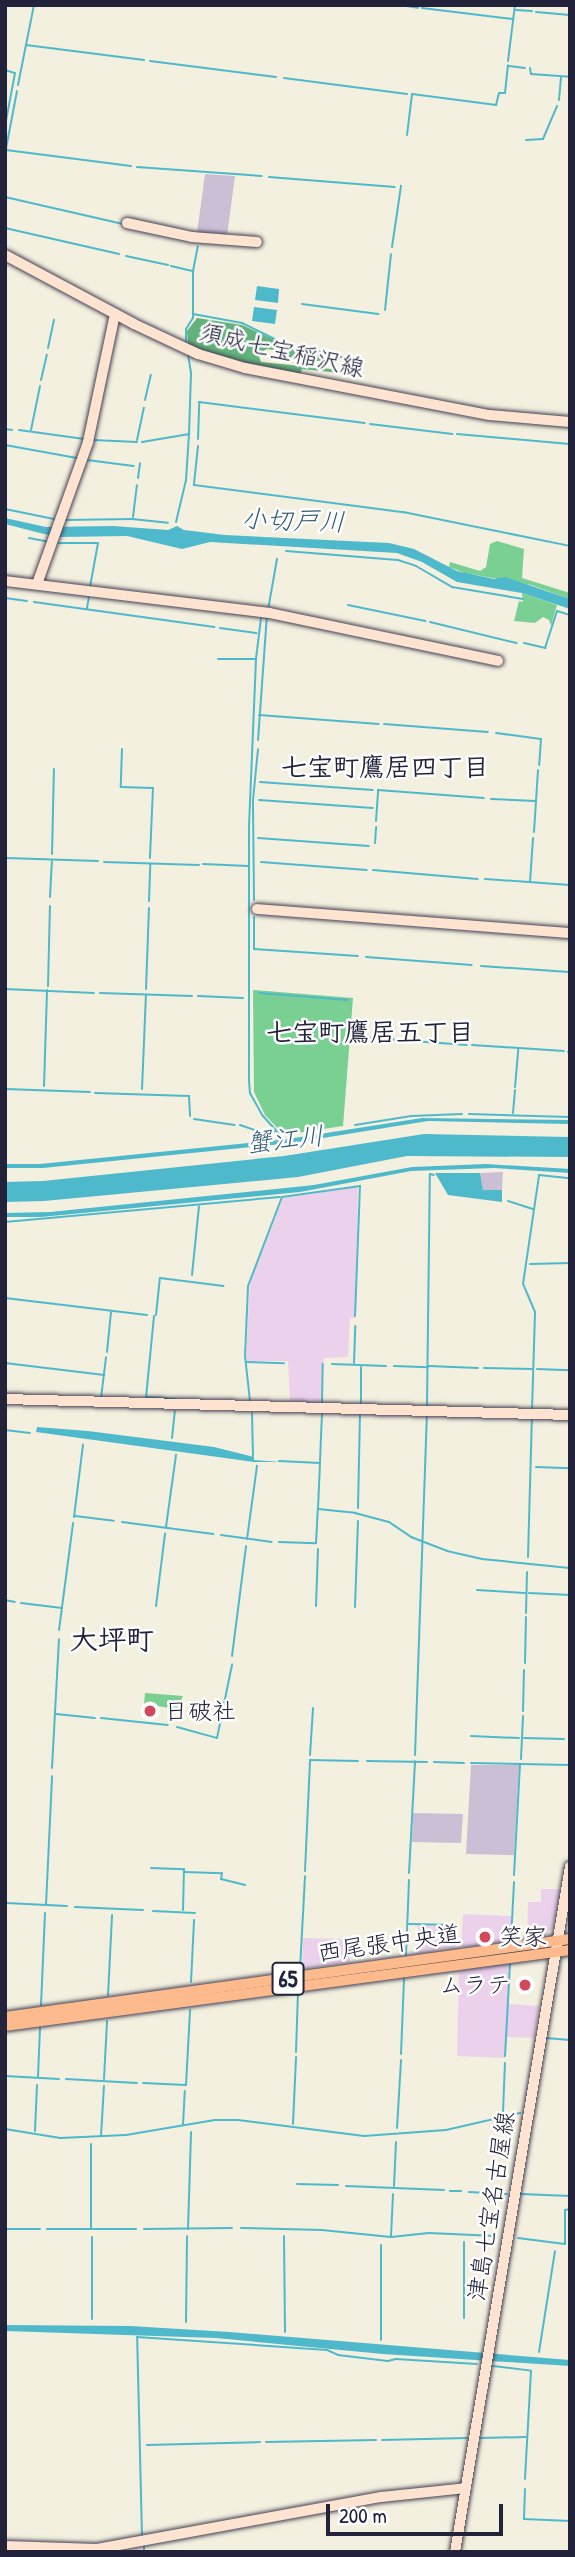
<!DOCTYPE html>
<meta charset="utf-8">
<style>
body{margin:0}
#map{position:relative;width:575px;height:2557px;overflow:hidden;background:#f4f0df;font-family:"Patrick Hand","Klee One",sans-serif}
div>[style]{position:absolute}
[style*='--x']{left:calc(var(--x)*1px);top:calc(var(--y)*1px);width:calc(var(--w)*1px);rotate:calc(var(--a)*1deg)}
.built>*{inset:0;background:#ebd1eb}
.industrial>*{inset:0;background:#cbbfd5}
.green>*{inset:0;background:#7acf92}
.forest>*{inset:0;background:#63b27c}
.water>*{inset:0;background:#4fb9cc}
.stream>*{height:2px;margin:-1px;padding:0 1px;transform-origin:1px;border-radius:1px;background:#4fb9cc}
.roads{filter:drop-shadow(0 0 2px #424154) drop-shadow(0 0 2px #424154)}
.secondary>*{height:10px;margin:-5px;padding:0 5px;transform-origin:5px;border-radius:5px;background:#fee3d1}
.primary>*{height:10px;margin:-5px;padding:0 5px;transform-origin:5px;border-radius:5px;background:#fcba8d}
.dots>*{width:19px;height:19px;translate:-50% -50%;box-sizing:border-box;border:4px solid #fff;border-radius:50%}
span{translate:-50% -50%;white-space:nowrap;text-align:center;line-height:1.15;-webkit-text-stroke:5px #fff;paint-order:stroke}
.shield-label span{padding:2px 5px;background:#fff;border:2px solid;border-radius:5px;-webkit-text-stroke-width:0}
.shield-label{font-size:23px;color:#22223b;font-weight:700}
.street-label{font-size:24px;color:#22223b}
.poi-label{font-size:24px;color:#22223b}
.left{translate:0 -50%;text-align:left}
.right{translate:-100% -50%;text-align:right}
.water-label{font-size:26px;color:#345e75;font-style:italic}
.neighbourhood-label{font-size:26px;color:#22223b;font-weight:700}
.quarter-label{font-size:28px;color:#22223b;font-weight:700}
.frame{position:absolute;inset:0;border:7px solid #22223b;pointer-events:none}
.scale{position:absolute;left:326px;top:2504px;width:177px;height:32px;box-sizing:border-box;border:4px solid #22223b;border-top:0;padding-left:9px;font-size:21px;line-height:24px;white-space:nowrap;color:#22223b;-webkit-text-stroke:5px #fff;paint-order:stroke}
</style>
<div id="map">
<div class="built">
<div style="clip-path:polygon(358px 1187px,355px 1318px,350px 1318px,348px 1357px,324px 1358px,321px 1405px,290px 1404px,288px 1361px,246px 1361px,250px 1282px,283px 1198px)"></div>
<div style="clip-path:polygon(541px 1889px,560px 1889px,553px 1928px,545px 1935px,527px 1938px,528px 1902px,541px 1902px)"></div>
<div style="clip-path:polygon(463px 1914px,511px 1916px,511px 1941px,461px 1947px)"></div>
<div style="clip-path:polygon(418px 1925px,457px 1925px,456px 1947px,417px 1954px)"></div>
<div style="clip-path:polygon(303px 1938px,351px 1939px,350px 1962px,302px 1969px)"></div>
<div style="clip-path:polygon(509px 1963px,507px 2004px,539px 2006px,534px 2038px,506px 2037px,505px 2058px,457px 2056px,459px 1971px)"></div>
</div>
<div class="industrial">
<div style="clip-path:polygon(205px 174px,235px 176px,227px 236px,197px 233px)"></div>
<div style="clip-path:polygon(503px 1172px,502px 1190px,483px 1190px,480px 1173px)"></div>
<div style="clip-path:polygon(471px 1765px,519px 1765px,514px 1855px,466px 1854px)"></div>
<div style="clip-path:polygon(413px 1813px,463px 1814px,461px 1843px,412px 1842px)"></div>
</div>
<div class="green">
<div style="clip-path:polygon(497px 541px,524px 549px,522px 578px,570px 593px,570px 599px,531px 585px,465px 573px,449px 567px,450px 562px,480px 571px,486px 567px,490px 544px)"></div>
<div style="clip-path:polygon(522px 593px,557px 605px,551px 626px,549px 620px,543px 617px,535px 623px,514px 621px,519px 601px,523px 602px)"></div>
<div style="clip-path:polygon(253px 990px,353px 998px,343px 1126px,284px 1135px,265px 1115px,254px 1092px)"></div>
<div style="clip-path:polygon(145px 1693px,183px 1696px,177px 1709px,144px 1704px)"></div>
</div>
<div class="forest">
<div style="clip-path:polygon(197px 318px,242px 325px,288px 346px,293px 344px,349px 358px,340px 358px,335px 363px,274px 356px,274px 350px,267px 349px,258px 354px,261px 362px,361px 372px,358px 375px,302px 369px,300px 375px,227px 359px,188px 345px,187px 331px)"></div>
</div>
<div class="water">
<div style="clip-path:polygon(257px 286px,279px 289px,278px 303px,255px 300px)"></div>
<div style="clip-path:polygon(254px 307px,277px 310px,275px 324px,252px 321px)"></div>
<div style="clip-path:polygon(5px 518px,46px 527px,113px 526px,168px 530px,177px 526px,184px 530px,225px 535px,389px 543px,414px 549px,457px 571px,494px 579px,505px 577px,570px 599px,570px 609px,522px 593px,457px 582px,422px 562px,397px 553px,210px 542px,182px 549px,127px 536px,60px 537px,44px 534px,5px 524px)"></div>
<div style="clip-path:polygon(422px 1118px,570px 1120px,570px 1124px,428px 1121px,292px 1143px,43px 1168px,5px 1168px,5px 1164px,40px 1164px,288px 1139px)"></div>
<div style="clip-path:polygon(424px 1134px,570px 1137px,570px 1157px,407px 1156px,298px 1177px,44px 1201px,5px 1202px,5px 1182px,43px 1181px,284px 1156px)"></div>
<div style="clip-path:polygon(486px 1164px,570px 1169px,570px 1173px,494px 1168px,411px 1171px,300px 1192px,41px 1217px,5px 1217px,5px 1213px,50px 1212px,314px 1185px,412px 1167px)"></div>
<div style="clip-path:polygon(435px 1173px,480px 1173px,483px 1190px,502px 1190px,502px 1202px,448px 1195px)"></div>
<div style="clip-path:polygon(37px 1427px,88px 1431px,214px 1447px,254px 1457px,254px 1460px,281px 1462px,254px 1462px,36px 1432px)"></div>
<div style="clip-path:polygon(5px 2325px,130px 2326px,230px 2332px,570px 2360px,570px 2366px,383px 2354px,216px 2338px,5px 2331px)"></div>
</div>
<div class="stream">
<div style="--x:400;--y:5;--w:18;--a:9"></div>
<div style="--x:422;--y:8;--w:92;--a:6.9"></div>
<div style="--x:516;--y:10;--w:16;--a:4"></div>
<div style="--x:536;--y:12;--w:34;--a:5"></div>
<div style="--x:26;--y:45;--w:119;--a:7.2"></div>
<div style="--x:150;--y:61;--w:127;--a:7.2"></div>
<div style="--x:508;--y:61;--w:56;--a:-82.9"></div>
<div style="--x:509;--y:66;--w:16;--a:7"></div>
<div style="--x:530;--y:68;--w:6;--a:81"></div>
<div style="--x:531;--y:74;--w:39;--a:4"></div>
<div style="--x:5;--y:70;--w:10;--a:17"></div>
<div style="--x:15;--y:73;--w:54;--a:100.7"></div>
<div style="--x:284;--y:78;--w:124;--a:7.4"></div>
<div style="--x:18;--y:85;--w:82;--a:-78.7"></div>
<div style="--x:559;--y:100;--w:23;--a:-85"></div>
<div style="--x:407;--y:135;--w:41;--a:-83"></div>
<div style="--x:412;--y:94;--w:85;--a:7.5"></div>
<div style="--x:496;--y:105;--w:12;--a:-76"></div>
<div style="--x:499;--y:93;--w:6;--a:0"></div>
<div style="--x:505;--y:93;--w:28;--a:-84"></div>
<div style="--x:526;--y:140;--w:17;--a:-3"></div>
<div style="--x:543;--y:139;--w:36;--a:-67"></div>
<div style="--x:6;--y:150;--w:126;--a:7.3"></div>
<div style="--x:5;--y:154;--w:64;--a:-79.2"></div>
<div style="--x:137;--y:167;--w:125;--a:4.1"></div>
<div style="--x:269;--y:177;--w:126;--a:4.5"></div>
<div style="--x:5;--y:197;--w:121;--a:12.9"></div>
<div style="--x:5;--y:228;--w:117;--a:12.8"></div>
<div style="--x:392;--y:247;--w:62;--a:-81.6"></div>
<div style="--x:126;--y:256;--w:43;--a:12.1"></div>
<div style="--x:171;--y:266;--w:23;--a:13"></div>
<div style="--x:302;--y:304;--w:77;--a:7.5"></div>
<div style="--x:385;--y:310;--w:56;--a:-83.9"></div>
<div style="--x:193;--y:314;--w:50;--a:10.4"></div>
<div style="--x:242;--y:323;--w:50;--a:26.1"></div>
<div style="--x:186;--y:342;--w:13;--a:-90"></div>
<div style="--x:186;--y:329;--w:13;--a:-58"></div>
<div style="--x:193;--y:318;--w:47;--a:-90"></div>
<div style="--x:193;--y:271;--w:25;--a:-79"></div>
<div style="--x:48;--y:348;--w:29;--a:-78"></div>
<div style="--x:41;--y:380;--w:26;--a:-77"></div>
<div style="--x:145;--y:400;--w:26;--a:-77"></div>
<div style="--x:370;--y:424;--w:83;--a:7"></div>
<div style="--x:5;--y:429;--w:7;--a:8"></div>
<div style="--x:19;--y:430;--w:66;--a:7.9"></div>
<div style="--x:31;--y:430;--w:45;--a:-78.4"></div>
<div style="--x:457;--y:434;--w:113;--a:5.1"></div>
<div style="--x:198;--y:439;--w:37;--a:-88"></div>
<div style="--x:199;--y:402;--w:167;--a:7.2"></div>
<div style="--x:93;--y:440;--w:44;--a:2.6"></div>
<div style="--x:137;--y:440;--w:33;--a:-78"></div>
<div style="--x:142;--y:442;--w:48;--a:-9.7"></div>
<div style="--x:5;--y:445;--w:73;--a:10.2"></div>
<div style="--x:198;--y:446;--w:39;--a:96"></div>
<div style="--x:194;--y:485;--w:211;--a:7.4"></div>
<div style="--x:403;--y:512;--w:170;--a:11.5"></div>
<div style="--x:87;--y:460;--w:47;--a:7.3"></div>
<div style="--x:138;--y:478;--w:15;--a:-82"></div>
<div style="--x:5;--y:509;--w:50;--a:11.5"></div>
<div style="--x:133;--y:517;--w:32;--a:-83"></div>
<div style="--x:65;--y:520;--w:67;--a:-0.9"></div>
<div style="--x:132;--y:519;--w:36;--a:6"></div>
<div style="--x:176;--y:522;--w:43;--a:-76.6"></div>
<div style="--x:186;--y:480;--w:46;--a:-86.3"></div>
<div style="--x:189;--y:434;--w:61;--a:-88.1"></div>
<div style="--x:191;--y:373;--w:18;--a:-99"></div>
<div style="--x:29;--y:538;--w:20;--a:11"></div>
<div style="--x:58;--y:543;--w:40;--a:0"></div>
<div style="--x:98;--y:543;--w:45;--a:100.3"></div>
<div style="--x:286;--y:551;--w:112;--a:4.6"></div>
<div style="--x:398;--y:560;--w:19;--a:18"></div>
<div style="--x:416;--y:566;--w:42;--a:30.3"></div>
<div style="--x:452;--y:587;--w:72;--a:9.6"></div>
<div style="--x:5;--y:598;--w:22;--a:8"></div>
<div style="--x:34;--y:602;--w:182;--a:7.9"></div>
<div style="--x:348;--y:605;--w:79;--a:11.7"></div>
<div style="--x:87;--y:608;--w:11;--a:-80"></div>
<div style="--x:268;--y:610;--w:52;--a:-80"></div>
<div style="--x:261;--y:618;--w:41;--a:97"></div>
<div style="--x:256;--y:659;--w:170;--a:92.4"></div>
<div style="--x:249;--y:829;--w:251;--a:90"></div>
<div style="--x:249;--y:1080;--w:13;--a:86"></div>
<div style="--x:250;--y:1093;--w:26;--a:61"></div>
<div style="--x:263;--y:1116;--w:31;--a:48"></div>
<div style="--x:430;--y:622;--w:89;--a:13.7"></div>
<div style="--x:220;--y:628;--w:37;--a:8"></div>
<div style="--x:524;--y:643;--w:22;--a:13"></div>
<div style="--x:545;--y:648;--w:39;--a:-72"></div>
<div style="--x:557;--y:611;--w:14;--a:17"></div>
<div style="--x:218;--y:659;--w:37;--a:0"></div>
<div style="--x:259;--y:715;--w:120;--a:4.3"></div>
<div style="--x:384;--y:724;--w:104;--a:4.4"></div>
<div style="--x:496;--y:733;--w:45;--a:7.6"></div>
<div style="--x:541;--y:739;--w:26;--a:94"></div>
<div style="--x:258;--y:740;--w:125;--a:-85.9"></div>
<div style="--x:122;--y:749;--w:38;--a:92"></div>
<div style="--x:121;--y:787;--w:32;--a:2"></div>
<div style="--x:153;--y:788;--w:70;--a:92.5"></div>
<div style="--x:260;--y:782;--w:113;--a:4"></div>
<div style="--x:491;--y:799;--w:44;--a:2.6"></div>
<div style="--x:259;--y:800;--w:114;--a:4"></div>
<div style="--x:376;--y:821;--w:31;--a:-86"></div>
<div style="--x:378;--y:790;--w:106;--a:4.3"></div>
<div style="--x:534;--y:832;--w:62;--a:-86.3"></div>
<div style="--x:258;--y:838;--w:111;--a:4.1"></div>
<div style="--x:375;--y:843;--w:16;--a:-86"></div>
<div style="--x:52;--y:854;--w:85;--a:-88.7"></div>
<div style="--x:6;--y:858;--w:92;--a:1.9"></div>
<div style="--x:104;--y:862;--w:95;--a:1.8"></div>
<div style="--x:261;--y:862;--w:106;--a:4.3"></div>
<div style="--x:203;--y:864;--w:45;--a:2.5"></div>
<div style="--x:373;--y:870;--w:105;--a:4.9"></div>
<div style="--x:485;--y:879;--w:85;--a:4"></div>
<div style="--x:530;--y:882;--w:44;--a:-86.1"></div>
<div style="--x:50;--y:897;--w:36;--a:-87"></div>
<div style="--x:254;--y:900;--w:100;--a:-90.6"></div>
<div style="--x:253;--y:800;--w:51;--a:-84.4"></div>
<div style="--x:149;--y:901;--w:37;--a:-88"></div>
<div style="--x:254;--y:917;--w:32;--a:90"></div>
<div style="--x:254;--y:949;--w:104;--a:3.9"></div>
<div style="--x:366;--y:957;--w:106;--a:4.3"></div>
<div style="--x:481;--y:966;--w:88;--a:3.9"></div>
<div style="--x:48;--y:986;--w:80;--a:-88.6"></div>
<div style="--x:5;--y:989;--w:89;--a:2.6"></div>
<div style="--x:146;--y:989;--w:81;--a:-87.9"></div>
<div style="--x:100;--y:993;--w:92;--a:1.9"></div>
<div style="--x:259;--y:993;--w:89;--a:4.5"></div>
<div style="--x:198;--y:996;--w:45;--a:2.5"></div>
<div style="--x:360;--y:1037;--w:107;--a:4.3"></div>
<div style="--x:472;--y:1045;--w:92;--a:3.7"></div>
<div style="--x:568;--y:1052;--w:2;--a:0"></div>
<div style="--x:44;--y:1086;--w:96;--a:-88.2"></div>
<div style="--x:515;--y:1087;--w:38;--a:-85"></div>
<div style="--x:5;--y:1089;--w:85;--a:2"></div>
<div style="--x:142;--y:1089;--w:94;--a:-87.6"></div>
<div style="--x:95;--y:1093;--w:94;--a:1.8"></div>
<div style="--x:189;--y:1096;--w:20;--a:87"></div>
<div style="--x:513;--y:1113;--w:23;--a:-85"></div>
<div style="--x:469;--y:1114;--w:101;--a:1.7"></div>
<div style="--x:194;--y:1119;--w:41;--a:8.3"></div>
<div style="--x:240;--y:1125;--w:24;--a:19"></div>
<div style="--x:263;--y:1133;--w:13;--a:-9"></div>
<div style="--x:355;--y:1125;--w:57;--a:-9.1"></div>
<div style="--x:411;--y:1116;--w:51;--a:-2.2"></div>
<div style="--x:508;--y:1201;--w:26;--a:18"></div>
<div style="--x:5;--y:1222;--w:276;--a:-5.2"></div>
<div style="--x:530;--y:1264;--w:40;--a:-1.4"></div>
<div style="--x:192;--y:1275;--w:69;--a:-84.2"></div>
<div style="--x:5;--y:1298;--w:143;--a:6.8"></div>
<div style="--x:156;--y:1315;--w:37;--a:-84"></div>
<div style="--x:160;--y:1278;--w:64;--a:7.1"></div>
<div style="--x:154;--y:1316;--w:81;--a:95.6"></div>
<div style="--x:146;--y:1397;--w:30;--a:4"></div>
<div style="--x:107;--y:1352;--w:40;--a:-84.3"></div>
<div style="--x:247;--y:1362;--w:37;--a:2"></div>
<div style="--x:5;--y:1363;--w:100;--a:6.9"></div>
<div style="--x:354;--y:1363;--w:37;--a:-88"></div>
<div style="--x:332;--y:1364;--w:54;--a:2.1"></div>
<div style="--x:394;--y:1366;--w:34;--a:2"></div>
<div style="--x:429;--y:1366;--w:49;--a:2.3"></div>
<div style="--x:484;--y:1368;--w:48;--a:1.2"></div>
<div style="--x:537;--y:1369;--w:33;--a:2"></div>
<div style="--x:101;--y:1398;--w:41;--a:-83"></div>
<div style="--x:250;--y:1401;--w:45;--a:-96.3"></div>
<div style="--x:245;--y:1356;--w:70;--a:-87.5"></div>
<div style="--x:248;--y:1286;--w:95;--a:-69.1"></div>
<div style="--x:282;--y:1197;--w:79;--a:-8"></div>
<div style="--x:360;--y:1186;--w:130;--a:92.2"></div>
<div style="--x:322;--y:1403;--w:39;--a:-89"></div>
<div style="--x:361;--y:1403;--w:36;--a:-90"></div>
<div style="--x:427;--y:1406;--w:232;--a:-89.3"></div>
<div style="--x:430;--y:1174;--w:4;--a:14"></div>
<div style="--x:532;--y:1409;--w:97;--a:-88.2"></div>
<div style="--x:535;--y:1312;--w:30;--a:-113"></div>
<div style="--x:523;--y:1284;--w:110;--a:-81.6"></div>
<div style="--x:539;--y:1175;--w:31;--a:6"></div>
<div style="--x:252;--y:1413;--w:43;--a:88.7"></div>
<div style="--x:5;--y:1430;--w:25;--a:7"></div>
<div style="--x:172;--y:1438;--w:27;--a:-84"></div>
<div style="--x:279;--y:1461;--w:41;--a:2.8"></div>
<div style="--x:320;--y:1463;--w:46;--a:92.5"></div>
<div style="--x:318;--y:1509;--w:37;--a:6"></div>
<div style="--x:355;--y:1513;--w:35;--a:15"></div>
<div style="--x:389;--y:1522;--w:27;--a:34"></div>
<div style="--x:411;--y:1537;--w:39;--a:21"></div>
<div style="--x:447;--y:1551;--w:36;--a:13"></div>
<div style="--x:482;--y:1559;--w:88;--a:5.8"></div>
<div style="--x:320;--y:1461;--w:47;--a:-87.6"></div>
<div style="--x:536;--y:1467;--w:34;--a:2"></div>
<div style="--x:358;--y:1508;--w:93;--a:-88.8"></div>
<div style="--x:75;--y:1516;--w:39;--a:7"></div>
<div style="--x:74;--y:1517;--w:73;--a:-82.9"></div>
<div style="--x:122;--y:1522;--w:92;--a:7.5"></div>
<div style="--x:166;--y:1527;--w:73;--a:-82.1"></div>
<div style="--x:221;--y:1535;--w:51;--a:7.8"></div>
<div style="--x:247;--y:1539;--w:74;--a:-82.2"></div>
<div style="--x:279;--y:1542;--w:37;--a:2"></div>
<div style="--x:316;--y:1543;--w:34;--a:-87"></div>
<div style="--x:528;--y:1557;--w:139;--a:-88.4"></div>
<div style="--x:477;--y:1590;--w:48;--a:3.6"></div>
<div style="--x:529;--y:1593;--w:41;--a:2.8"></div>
<div style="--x:5;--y:1600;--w:10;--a:11"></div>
<div style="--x:21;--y:1603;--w:41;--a:7"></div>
<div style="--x:156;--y:1606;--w:73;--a:-82.9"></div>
<div style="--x:316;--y:1606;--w:57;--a:-88"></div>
<div style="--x:355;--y:1607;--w:86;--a:-88"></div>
<div style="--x:526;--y:1613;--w:41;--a:-88.6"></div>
<div style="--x:59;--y:1630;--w:108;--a:-82.5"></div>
<div style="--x:232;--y:1656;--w:111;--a:-82.7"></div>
<div style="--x:525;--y:1663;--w:46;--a:-88.8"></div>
<div style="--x:523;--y:1711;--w:41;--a:-88.6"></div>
<div style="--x:56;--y:1714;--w:39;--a:6"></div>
<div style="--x:101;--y:1718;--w:67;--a:6"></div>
<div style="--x:177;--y:1727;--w:41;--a:15.4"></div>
<div style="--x:217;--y:1738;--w:75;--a:-78.4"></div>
<div style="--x:471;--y:1736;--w:48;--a:2.4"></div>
<div style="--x:524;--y:1738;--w:40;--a:1.4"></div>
<div style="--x:310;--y:1755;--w:47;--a:-86.3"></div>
<div style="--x:415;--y:1755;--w:340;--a:-88"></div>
<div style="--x:521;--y:1759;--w:43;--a:-87.3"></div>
<div style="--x:367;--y:1761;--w:60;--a:1"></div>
<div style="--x:434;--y:1762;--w:30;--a:2"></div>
<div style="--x:471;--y:1763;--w:99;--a:1.2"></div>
<div style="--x:52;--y:1768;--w:129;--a:-86.9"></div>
<div style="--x:151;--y:1868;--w:33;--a:2"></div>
<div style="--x:184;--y:1869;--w:41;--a:91.4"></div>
<div style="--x:305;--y:1871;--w:111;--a:-87.4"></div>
<div style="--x:310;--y:1760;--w:48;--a:1.2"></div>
<div style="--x:185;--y:1872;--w:37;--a:2"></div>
<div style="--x:222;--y:1873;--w:6;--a:99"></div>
<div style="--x:221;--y:1879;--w:25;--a:14"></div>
<div style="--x:409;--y:1873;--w:112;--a:-86.9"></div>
<div style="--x:514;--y:1875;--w:111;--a:-86.9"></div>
<div style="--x:6;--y:1903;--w:61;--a:2.8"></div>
<div style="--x:46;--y:1905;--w:129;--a:-87.3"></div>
<div style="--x:75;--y:1907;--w:68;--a:2.5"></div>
<div style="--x:153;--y:1911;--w:42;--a:2.7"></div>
<div style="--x:409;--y:1924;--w:48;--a:1.2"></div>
<div style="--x:511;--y:1940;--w:58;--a:-87"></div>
<div style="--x:406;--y:1955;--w:75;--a:-87.7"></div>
<div style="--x:300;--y:1969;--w:93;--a:-86.9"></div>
<div style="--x:191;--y:1982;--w:62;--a:-87.2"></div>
<div style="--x:108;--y:1995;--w:80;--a:-87.1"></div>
<div style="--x:41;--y:2005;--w:92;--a:-87.5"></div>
<div style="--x:546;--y:2038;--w:24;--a:5"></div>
<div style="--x:296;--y:2052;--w:60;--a:-88.1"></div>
<div style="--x:401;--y:2054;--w:75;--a:-87.7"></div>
<div style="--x:505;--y:2056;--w:92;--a:-86.9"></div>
<div style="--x:5;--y:2076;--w:54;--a:3.2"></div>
<div style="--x:38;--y:2077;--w:49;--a:-87.7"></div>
<div style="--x:66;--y:2079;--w:71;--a:3.2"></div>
<div style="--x:104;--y:2079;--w:58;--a:-87"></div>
<div style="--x:143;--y:2083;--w:43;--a:2.7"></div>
<div style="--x:186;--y:2085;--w:75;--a:-86.9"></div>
<div style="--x:503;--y:2112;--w:49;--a:-87.7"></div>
<div style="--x:293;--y:2124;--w:67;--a:-87.4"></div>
<div style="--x:183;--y:2125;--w:34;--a:-87"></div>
<div style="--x:397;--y:2128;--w:68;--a:-86.6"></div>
<div style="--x:5;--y:2129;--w:56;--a:9.3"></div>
<div style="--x:60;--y:2138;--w:66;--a:-2.6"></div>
<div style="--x:126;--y:2135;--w:90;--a:-9.6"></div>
<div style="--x:215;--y:2120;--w:23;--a:0"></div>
<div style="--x:238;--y:2120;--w:127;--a:7.2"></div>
<div style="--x:364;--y:2136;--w:82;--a:-4.2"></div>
<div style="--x:446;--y:2130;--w:76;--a:-12.9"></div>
<div style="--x:35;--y:2131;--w:46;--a:-87.5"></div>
<div style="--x:101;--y:2136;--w:50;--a:-86.6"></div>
<div style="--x:91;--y:2144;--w:84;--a:90"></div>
<div style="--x:297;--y:2184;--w:41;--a:1.4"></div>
<div style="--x:346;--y:2186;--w:98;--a:2.3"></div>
<div style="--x:394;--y:2186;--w:44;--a:-87.4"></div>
<div style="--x:450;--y:2191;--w:11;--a:0"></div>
<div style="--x:469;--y:2192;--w:38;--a:3"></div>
<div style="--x:393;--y:2194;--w:43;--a:92.7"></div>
<div style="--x:391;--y:2237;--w:38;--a:-6"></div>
<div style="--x:429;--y:2233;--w:67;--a:2.6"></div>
<div style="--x:521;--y:2194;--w:49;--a:2.3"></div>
<div style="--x:241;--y:2228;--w:81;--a:1.4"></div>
<div style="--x:322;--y:2230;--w:69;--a:5.8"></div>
<div style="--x:5;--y:2229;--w:35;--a:0"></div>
<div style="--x:47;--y:2229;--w:89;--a:0"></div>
<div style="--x:144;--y:2229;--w:88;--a:-0.7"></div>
<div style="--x:188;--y:2229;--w:97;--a:-88.2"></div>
<div style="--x:284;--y:2236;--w:96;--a:89.4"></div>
<div style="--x:92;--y:2237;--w:82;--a:90"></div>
<div style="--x:518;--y:2238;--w:47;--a:7.3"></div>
<div style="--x:565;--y:2244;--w:34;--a:-90"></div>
<div style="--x:565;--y:2210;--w:5;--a:-11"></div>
<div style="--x:464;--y:2242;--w:76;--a:90"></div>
<div style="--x:381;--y:2245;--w:95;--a:90"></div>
<div style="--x:186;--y:2322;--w:86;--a:-89.3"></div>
<div style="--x:539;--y:2352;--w:102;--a:-81"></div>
<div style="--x:493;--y:2366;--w:38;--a:7"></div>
<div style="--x:531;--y:2371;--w:108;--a:93.2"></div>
<div style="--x:481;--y:2438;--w:45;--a:-1.3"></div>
<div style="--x:382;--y:2440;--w:85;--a:-1.3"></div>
<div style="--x:266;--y:2442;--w:110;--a:-1"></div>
<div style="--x:147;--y:2445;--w:113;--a:-1.5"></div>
<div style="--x:525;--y:2489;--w:30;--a:92"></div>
<div style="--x:524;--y:2519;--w:46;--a:2.5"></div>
<div style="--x:142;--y:2536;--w:199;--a:-91.4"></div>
<div style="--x:137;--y:2337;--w:190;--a:3.9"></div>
<div style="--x:327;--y:2350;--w:12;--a:24"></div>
<div style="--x:338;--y:2355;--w:50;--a:6.8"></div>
<div style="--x:388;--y:2361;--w:8;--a:-14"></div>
<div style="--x:396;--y:2359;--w:81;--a:3.5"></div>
<div style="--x:144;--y:2545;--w:7;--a:90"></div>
</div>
<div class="roads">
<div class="secondary">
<div style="--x:127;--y:223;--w:66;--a:12.2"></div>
<div style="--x:192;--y:237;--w:65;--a:4.4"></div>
<div style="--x:5;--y:255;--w:146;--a:28.1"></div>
<div style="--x:134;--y:324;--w:71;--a:25.1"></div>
<div style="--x:198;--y:354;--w:49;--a:16.6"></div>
<div style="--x:245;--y:368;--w:249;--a:10.9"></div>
<div style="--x:490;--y:415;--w:80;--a:5"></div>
<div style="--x:5;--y:581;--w:266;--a:6.9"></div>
<div style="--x:269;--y:613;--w:234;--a:11.8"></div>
<div style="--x:37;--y:584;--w:151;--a:-70.2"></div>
<div style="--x:88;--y:442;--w:131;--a:-78.1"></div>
<div style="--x:257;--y:909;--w:314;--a:4.4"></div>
<div style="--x:5;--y:1399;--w:565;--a:1.62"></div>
<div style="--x:5;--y:2546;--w:92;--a:1.9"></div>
<div style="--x:97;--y:2549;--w:289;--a:-10.4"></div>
<div style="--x:381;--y:2497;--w:85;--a:-6"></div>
<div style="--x:455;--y:2552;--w:695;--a:-80.47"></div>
</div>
<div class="primary">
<div style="--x:5;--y:2017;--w:570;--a:-7.86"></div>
<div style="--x:5;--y:2026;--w:570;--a:-7.66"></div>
</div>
</div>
<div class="dots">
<div style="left:150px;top:1711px;background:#d1495b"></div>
<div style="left:485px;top:1937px;background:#d1495b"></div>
<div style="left:525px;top:1985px;background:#d1495b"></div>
</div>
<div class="shield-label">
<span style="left:288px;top:1979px">65</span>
</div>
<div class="street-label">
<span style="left:282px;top:350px;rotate:13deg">須成七宝稲沢線</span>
<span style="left:389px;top:1943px;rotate:-8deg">西尾張中央道</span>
<span style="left:491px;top:2206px;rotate:-81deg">津島七宝名古屋線</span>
</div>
<div class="poi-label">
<span class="left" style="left:164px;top:1711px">日破社</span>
<span class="left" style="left:499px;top:1937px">笑家</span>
<span class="right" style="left:511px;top:1985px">ムラテ</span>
</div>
<div class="water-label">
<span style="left:293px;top:520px;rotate:2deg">小切戸川</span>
<span style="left:285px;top:1139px;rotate:-6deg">蟹江川</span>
</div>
<div class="neighbourhood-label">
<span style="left:385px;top:767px">七宝町鷹居四丁目</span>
<span style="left:370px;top:1032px">七宝町鷹居五丁目</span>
</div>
<div class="quarter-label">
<span style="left:112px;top:1639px">大坪町</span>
</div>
<div class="frame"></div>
<div class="scale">200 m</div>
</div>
